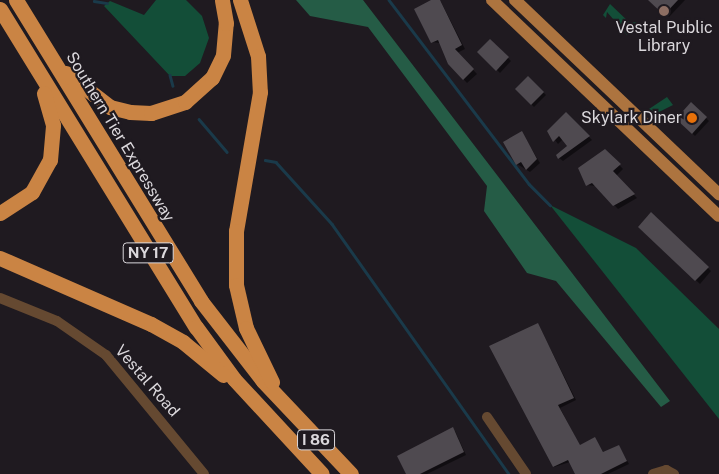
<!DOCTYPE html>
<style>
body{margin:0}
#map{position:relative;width:719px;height:474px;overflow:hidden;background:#1f1a20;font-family:"Public Sans",sans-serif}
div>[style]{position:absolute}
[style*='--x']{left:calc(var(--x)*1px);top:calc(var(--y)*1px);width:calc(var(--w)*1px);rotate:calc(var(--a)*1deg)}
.green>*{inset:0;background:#134e38}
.forest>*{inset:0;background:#255c46}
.shadow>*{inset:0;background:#0007}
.stream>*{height:2.5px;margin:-1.25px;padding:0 1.25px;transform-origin:1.25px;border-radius:1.25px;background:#1a3a4a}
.building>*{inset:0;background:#4f4a50}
.minor>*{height:10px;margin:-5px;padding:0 5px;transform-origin:5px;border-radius:5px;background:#654931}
.major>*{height:12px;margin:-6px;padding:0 6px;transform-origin:6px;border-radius:6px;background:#ad743f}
.highway>*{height:15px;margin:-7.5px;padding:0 7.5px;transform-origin:7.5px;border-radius:7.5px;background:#ca8444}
.dots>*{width:14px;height:14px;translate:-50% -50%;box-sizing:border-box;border:2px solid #1f1a20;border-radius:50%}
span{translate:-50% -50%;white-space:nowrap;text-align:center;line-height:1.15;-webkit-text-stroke:4.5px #1f1a20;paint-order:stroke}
.shield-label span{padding:1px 4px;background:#1f1a20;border:1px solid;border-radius:4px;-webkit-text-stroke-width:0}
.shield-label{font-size:15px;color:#dbd8dc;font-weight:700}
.poi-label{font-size:16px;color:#dbd8dc}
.right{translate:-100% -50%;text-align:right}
.street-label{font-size:16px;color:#dbd8dc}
</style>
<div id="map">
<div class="green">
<div style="clip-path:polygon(156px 0,186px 0,202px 16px,209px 38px,200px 63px,185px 76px,170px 76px,104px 6px,110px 1px,144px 15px)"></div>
<div style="clip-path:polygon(610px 4px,630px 23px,637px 22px,627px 35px,607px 12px,606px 18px,603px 15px)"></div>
<div style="clip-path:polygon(667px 97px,673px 105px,653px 115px,649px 109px)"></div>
<div style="clip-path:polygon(550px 205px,636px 248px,719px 329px,719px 419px)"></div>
</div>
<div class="forest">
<div style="clip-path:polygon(296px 0,363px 0,670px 401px,661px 407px,556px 281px,527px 273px,484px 211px,487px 186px,368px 27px,310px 16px)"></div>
</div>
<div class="shadow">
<div style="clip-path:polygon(434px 0,441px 2px,465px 49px,457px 53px,477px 74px,467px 83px,449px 64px,440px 43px,432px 42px)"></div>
<div style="clip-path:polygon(650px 0,685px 0,669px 17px)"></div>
<div style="clip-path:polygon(490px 40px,511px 61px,500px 73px,479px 52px)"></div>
<div style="clip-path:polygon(528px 77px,546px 95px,534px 107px,516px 89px)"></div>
<div style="clip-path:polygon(691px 104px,709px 121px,695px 136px,677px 119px)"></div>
<div style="clip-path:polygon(566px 113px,592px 140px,563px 161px,559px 158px,569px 146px,563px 139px,558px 144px,548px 131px)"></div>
<div style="clip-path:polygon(522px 133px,540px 163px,530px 172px,517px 164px)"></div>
<div style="clip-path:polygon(605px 150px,623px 169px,616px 176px,637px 198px,618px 209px,596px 186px,587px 185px)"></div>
<div style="clip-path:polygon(651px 214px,711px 271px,700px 284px,639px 227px)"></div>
<div style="clip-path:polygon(538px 324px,576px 400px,560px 408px,580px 446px,595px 439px,604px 453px,619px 446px,629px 464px,608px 474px,576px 474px,570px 462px,554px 467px,491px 346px)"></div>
<div style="clip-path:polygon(455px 431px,466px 455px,427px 474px,407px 474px)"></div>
</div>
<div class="stream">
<div style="--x:389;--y:0;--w:231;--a:52.7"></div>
<div style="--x:529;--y:184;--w:30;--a:45"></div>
<div style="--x:94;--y:1;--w:13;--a:9"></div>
<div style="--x:170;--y:75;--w:11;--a:75"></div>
<div style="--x:199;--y:119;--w:43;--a:49.7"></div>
<div style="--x:265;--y:160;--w:11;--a:10"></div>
<div style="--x:276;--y:162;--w:84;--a:47.9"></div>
<div style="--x:332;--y:224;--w:306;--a:54.7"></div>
</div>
<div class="building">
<div style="clip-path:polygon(431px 0,440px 0,462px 45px,455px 49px,474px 69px,463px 80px,448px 64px,438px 40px,431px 43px,414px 9px)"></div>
<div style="clip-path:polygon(648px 0,678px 0,664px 15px)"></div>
<div style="clip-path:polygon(490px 39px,509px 57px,496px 71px,477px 52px)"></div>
<div style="clip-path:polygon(528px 76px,544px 92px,531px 105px,515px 89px)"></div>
<div style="clip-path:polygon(691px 102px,707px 117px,692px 134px,676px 119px)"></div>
<div style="clip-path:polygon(566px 112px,590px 136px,558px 159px,556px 155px,567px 146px,559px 136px,553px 142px,547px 131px)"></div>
<div style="clip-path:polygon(522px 131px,537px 159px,526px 170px,521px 162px,516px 165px,503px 142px)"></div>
<div style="clip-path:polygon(605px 149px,621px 164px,613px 171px,635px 194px,613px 206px,592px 183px,586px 186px,578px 168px)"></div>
<div style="clip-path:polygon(651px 212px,709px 267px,695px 281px,638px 227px)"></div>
<div style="clip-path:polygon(538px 323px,574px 398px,558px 405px,580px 445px,595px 437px,603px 452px,619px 445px,627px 461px,601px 474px,575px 474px,568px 460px,553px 467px,489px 346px)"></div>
<div style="clip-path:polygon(453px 427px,464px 452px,420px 474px,406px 474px,397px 456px)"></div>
</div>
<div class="minor">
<div style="--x:0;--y:298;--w:61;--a:22"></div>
<div style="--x:57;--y:321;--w:60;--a:34.8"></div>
<div style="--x:106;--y:355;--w:154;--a:50.5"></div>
<div style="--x:487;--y:417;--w:69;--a:55.6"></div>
<div style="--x:653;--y:474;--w:14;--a:-17"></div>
<div style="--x:666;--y:470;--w:9;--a:27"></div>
</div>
<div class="major">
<div style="--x:492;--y:0;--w:313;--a:43.6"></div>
<div style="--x:515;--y:0;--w:282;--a:43.6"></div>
</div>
<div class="highway">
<div style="--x:16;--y:0;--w:353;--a:58.4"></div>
<div style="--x:201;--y:301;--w:101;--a:52.2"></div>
<div style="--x:263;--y:381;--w:128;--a:46.6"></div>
<div style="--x:240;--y:0;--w:59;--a:72.2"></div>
<div style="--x:258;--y:56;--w:36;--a:87"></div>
<div style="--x:260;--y:92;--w:141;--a:99.8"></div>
<div style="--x:236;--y:231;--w:54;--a:90"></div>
<div style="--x:236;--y:285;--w:44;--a:76.9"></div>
<div style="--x:246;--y:328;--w:60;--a:64.3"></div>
<div style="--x:0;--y:9;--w:374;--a:58.4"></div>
<div style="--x:196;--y:327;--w:64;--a:53.8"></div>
<div style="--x:234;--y:379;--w:129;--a:47.2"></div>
<div style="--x:66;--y:73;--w:56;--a:37.7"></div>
<div style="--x:110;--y:107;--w:21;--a:14"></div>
<div style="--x:130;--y:112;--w:21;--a:3"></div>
<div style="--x:151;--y:113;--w:36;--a:-18"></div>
<div style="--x:185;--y:102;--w:36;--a:-42"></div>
<div style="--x:212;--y:78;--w:25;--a:-64"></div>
<div style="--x:223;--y:55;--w:32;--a:-85"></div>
<div style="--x:226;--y:23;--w:23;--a:-100"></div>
<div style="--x:0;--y:213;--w:38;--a:-33"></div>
<div style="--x:32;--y:192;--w:37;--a:-61"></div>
<div style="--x:50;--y:160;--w:35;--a:-85"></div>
<div style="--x:53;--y:125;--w:33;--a:-106"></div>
<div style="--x:0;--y:258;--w:165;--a:23.6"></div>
<div style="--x:151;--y:324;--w:37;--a:29"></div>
<div style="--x:183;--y:342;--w:52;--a:39.5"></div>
</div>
<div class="dots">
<div style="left:664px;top:11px;background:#8d6e63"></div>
<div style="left:692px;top:118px;background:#e8710a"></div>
</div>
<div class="shield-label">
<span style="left:148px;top:253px">NY 17</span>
<span style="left:316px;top:440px">I 86</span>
</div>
<div class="poi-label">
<span style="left:664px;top:37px">Vestal Public<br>Library</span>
<span class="right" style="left:682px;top:118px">Skylark Diner</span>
</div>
<div class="street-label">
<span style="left:120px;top:137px;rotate:59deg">Southern Tier Expressway</span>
<span style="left:147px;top:381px;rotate:49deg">Vestal Road</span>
</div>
</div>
